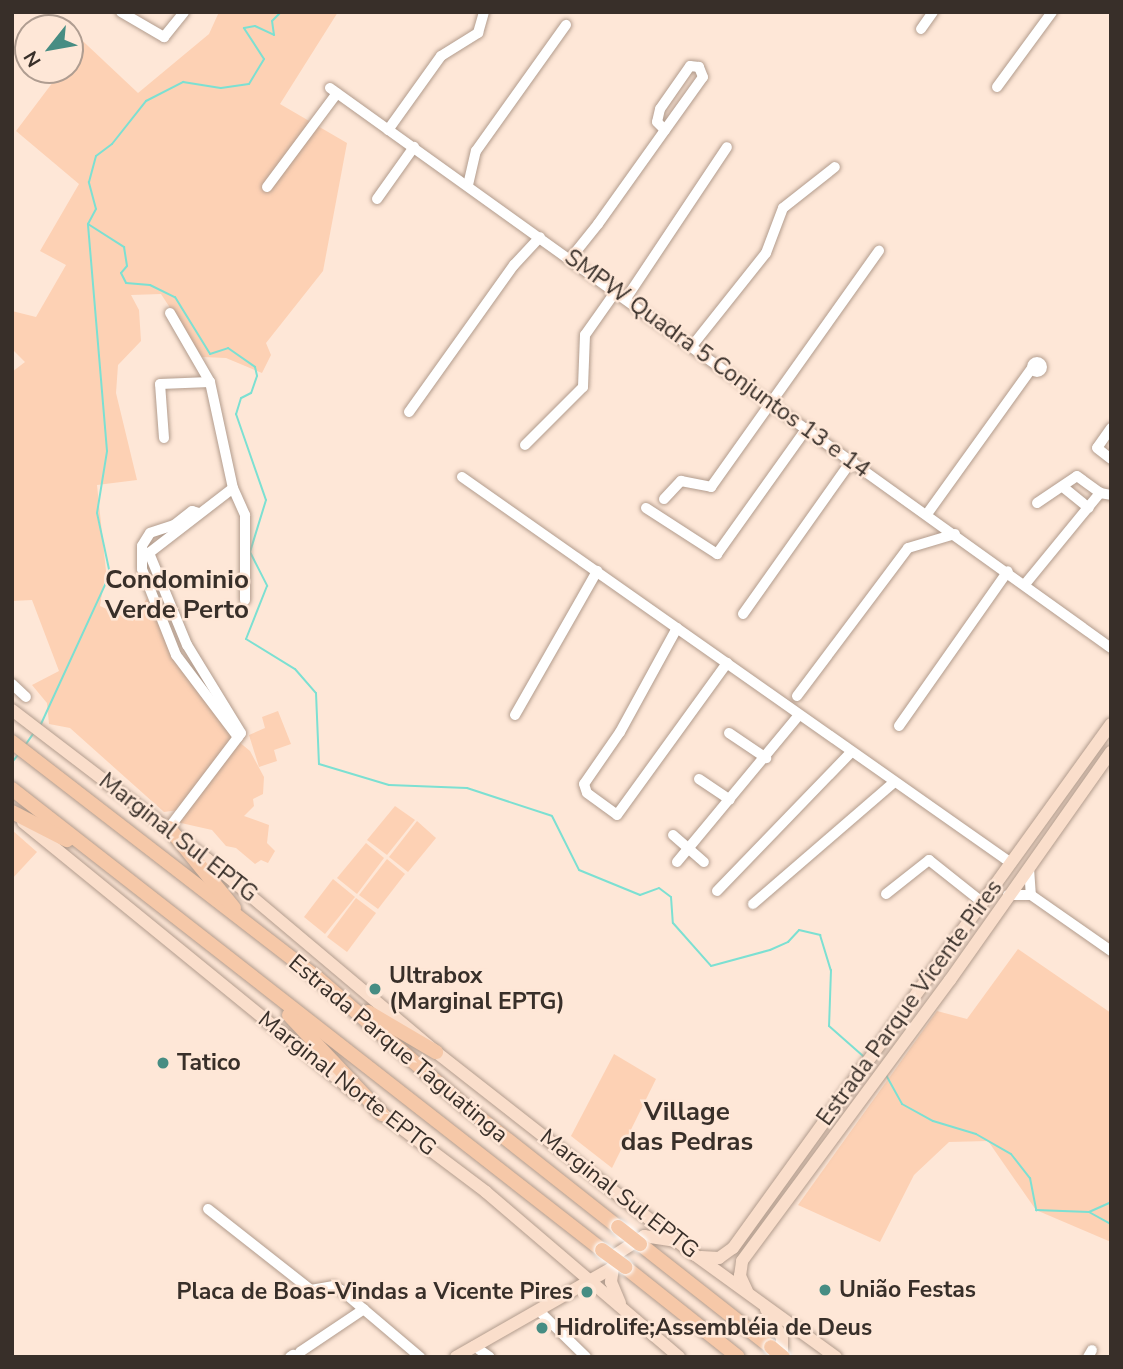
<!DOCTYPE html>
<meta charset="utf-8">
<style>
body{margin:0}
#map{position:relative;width:1123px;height:1369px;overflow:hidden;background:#fee7d7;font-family:"Nunito Sans",sans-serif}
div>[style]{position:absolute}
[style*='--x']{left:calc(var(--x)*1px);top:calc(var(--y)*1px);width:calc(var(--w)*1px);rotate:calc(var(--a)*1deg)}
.green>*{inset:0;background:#fdd1b4}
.stream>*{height:2px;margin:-1px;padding:0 1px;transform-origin:1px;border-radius:1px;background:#7ce0d2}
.roads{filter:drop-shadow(0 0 2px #b29c8d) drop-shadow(0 0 2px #b29c8d)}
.minor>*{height:10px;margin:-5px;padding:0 5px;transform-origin:5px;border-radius:5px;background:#fff}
.minor>.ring{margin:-5px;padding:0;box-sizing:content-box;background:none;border:10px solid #fff;border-radius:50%}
.major>*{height:12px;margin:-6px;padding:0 6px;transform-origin:6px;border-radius:6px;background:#fadecb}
.highway>*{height:14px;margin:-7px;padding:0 7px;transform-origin:7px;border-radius:7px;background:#f6c8a8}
.bridges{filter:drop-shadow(0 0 2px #fff) drop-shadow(0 0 2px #fff)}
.highway-bridge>*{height:14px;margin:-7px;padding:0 7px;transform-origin:7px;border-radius:7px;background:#f6c8a8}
.dots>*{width:19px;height:19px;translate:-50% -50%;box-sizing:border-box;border:4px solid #fee7d7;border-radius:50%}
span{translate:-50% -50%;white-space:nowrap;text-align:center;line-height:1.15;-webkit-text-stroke:5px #fee7d7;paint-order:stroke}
.street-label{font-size:23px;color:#382f29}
.poi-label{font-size:23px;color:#382f29;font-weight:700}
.left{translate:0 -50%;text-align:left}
.right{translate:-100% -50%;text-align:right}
.quarter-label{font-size:26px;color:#382f29;font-weight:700}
.frame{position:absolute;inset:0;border:14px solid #382f29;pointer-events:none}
.north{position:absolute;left:14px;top:14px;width:70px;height:70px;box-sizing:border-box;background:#fee7d7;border:2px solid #af9d91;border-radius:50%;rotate:239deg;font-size:19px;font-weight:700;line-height:28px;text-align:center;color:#382f29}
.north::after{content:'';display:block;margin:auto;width:24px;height:32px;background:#478d83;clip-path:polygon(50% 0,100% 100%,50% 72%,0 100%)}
</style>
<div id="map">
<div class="green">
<div style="clip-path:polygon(219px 12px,338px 12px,280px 104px,347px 143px,323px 271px,266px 343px,271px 355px,262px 373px,226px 358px,202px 357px,161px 294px,131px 295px,139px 310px,141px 341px,118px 365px,116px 393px,137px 480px,97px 485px,106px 571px,100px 606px,133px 621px,147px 598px,172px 656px,232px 736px,250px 751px,264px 777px,263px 794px,253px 799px,254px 806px,244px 816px,269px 825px,267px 843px,275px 851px,268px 863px,261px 860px,255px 864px,236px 848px,226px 846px,212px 830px,181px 823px,179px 810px,164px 812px,70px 728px,49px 724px,47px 703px,32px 685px,59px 671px,32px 600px,12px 601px,12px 372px,25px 362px,12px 349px,12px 311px,36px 317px,66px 265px,40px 251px,79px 184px,16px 131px,53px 82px,44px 70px,70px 70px,70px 29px,138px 93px,209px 34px)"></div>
<div style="clip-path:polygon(278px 711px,291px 744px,274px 750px,277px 761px,259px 767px,249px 735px,265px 728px,262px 717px)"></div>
<div style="clip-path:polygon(395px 806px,415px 820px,387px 855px,367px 840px)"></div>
<div style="clip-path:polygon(417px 821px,436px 838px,408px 872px,389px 857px)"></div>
<div style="clip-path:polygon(12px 830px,37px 852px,12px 879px)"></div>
<div style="clip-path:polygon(366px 843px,384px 858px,357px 894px,337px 878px)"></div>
<div style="clip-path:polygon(387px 859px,405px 874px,378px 909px,359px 895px)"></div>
<div style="clip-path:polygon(333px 879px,355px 897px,325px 934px,304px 917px)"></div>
<div style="clip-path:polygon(356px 898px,376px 913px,347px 952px,327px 937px)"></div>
<div style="clip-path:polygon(1018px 949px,1111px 1013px,1111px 1242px,1036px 1210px,988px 1141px,949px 1142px,914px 1175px,880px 1242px,798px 1205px,937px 1011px,967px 1019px)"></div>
<div style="clip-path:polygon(614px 1054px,656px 1079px,612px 1168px,571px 1136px)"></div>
</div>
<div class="stream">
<div style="--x:88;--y:224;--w:43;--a:32.6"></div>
<div style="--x:124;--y:247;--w:19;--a:81"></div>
<div style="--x:127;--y:266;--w:9;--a:131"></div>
<div style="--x:121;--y:273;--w:11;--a:63"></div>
<div style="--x:126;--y:283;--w:24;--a:5"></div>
<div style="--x:150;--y:285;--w:28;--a:26"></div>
<div style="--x:175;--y:297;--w:67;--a:58.4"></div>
<div style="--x:210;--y:354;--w:19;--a:-18"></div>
<div style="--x:228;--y:348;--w:33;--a:35"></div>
<div style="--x:255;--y:367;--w:9;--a:77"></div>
<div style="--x:257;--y:376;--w:18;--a:109"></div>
<div style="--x:251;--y:393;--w:11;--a:153"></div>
<div style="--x:241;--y:398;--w:17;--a:107"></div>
<div style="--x:236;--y:414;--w:91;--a:70.8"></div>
<div style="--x:266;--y:500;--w:54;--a:107.1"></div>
<div style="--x:250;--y:552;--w:38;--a:63"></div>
<div style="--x:267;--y:586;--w:57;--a:111.6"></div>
<div style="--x:246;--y:639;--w:57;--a:31.5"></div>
<div style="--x:295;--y:669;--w:32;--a:49"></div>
<div style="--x:316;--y:693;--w:71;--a:87.6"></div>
<div style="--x:319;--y:764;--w:73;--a:16.7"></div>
<div style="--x:389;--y:785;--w:78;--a:2.2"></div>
<div style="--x:467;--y:788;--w:89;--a:18.2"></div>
<div style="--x:552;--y:816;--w:60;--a:63.4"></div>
<div style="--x:579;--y:870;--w:66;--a:22.3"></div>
<div style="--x:640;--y:895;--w:20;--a:-20"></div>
<div style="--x:659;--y:888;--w:15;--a:37"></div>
<div style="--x:671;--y:897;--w:26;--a:86"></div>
<div style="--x:673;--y:923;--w:57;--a:48.5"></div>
<div style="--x:711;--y:966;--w:61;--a:-15.2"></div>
<div style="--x:770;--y:950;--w:20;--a:-24"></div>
<div style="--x:788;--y:942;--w:16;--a:-47"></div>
<div style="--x:799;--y:930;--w:22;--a:13"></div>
<div style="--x:820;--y:935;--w:37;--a:73"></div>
<div style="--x:831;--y:970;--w:56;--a:92"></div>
<div style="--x:829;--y:1026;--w:45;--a:41.4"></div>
<div style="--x:41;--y:724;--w:165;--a:-65.3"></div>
<div style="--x:110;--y:574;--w:62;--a:-102"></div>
<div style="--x:97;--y:513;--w:63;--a:-80.8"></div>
<div style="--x:107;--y:451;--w:228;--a:-94.8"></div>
<div style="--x:88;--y:224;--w:17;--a:-62"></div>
<div style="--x:96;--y:209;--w:28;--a:-105"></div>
<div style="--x:89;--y:182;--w:27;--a:-75"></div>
<div style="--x:96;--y:156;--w:20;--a:-37"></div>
<div style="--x:112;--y:144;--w:55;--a:-51.7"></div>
<div style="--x:146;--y:101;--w:42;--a:-27.2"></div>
<div style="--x:183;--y:82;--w:38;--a:9"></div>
<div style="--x:221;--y:88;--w:28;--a:-8"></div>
<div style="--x:249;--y:84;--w:29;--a:-59"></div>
<div style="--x:264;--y:59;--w:37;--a:-123"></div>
<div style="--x:244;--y:28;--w:11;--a:-10"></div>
<div style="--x:255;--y:26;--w:21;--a:25"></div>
<div style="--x:274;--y:35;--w:14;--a:-98"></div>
<div style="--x:272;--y:21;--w:13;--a:-45"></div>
<div style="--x:26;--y:744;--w:12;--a:-55"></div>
<div style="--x:12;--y:762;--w:11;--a:-49"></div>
<div style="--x:886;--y:1075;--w:33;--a:61"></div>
<div style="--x:902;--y:1104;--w:35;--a:29"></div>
<div style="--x:933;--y:1121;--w:45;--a:16.8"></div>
<div style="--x:976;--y:1134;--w:40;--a:29.7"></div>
<div style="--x:1011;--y:1154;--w:31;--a:52"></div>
<div style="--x:1030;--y:1178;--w:33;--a:79"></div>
<div style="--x:1036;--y:1210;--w:53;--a:2.2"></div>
<div style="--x:1089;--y:1212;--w:25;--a:29"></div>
<div style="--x:1089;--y:1212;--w:24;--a:-24"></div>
</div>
<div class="roads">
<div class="minor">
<div style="--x:121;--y:12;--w:50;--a:30.2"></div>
<div style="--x:164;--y:37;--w:32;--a:-51"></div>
<div style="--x:921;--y:29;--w:21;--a:-55"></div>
<div style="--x:997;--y:87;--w:93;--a:-53.7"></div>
<div style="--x:330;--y:88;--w:961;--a:35.64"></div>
<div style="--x:388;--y:130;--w:91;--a:-54.4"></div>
<div style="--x:441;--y:56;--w:44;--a:-31.9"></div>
<div style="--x:478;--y:33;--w:22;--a:-74"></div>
<div style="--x:468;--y:185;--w:35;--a:-77"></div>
<div style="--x:476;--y:151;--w:155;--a:-54.5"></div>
<div style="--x:267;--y:187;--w:117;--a:-53.3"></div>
<div style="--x:377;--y:199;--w:64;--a:-54.6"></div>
<div style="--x:570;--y:259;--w:45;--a:-51.3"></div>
<div style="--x:598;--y:224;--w:115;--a:-54.5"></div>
<div style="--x:665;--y:130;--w:65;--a:-54.4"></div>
<div style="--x:703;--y:77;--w:11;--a:-112"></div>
<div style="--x:699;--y:67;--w:9;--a:-174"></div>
<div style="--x:690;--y:66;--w:52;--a:124.9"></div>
<div style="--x:660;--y:109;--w:13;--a:103"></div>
<div style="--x:657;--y:122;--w:11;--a:45"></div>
<div style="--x:627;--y:297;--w:180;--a:-56.3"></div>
<div style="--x:170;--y:313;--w:80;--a:59.9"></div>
<div style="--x:210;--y:382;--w:108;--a:77.8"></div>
<div style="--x:692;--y:346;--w:119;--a:-51.5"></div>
<div style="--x:766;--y:253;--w:48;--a:-69.3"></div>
<div style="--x:783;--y:208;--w:66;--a:-38.3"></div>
<div class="ring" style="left:1032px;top:362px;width:0;height:0"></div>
<div style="--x:409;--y:412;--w:181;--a:-54.5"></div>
<div style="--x:514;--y:265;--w:38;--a:-47"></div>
<div style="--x:1111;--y:428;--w:24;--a:125"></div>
<div style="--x:1097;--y:448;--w:18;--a:38"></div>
<div style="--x:164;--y:438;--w:54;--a:-94.2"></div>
<div style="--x:160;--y:384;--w:50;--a:-2.3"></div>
<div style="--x:525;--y:445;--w:82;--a:-45"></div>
<div style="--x:583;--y:387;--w:52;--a:-87.8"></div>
<div style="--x:585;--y:335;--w:54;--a:-54.8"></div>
<div style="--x:462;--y:477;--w:671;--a:35.11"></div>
<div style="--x:1063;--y:487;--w:33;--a:39"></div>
<div style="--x:664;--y:499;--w:25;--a:-47"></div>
<div style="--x:681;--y:481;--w:31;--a:11"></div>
<div style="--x:711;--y:487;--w:290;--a:-54.6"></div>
<div style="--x:1037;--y:503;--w:48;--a:-34"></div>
<div style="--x:1077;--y:476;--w:29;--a:36"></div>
<div style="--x:1100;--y:493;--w:11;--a:10"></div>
<div style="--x:646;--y:508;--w:85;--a:32.9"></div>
<div style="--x:717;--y:554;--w:155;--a:-54.5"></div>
<div style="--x:199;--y:513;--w:7;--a:-164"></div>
<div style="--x:192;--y:511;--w:23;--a:142"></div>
<div style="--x:174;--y:525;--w:25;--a:162"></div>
<div style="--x:150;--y:533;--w:15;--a:122"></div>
<div style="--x:142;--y:546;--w:23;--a:90"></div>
<div style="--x:142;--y:569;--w:92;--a:68.4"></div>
<div style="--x:176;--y:655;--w:103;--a:52.9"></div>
<div style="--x:927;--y:514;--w:180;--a:-54.3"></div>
<div style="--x:1026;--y:583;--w:117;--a:-50.6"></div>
<div style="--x:743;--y:614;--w:189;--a:-54.7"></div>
<div style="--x:677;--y:628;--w:119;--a:118.7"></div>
<div style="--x:620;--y:732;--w:63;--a:124.7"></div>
<div style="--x:584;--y:784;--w:9;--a:72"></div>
<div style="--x:587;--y:793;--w:37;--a:36"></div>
<div style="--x:617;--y:815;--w:188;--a:-54.1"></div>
<div style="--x:12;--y:684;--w:19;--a:43"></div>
<div style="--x:797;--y:696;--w:185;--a:-53.1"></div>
<div style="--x:908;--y:548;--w:49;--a:-16.6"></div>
<div style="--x:515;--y:715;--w:166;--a:-60.3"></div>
<div style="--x:899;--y:726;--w:189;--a:-54.9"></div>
<div style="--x:729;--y:733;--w:45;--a:34"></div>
<div style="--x:699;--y:779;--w:37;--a:34"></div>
<div style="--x:169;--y:828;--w:119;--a:-52.8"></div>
<div style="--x:241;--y:733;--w:103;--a:-121.5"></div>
<div style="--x:187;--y:645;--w:100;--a:-112.4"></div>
<div style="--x:149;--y:553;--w:106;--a:-37.7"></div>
<div style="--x:233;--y:488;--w:30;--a:66"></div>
<div style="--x:245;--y:515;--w:85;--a:90"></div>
<div style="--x:673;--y:835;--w:41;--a:41.1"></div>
<div style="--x:677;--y:862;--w:191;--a:-50.3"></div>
<div style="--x:1029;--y:868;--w:27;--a:86"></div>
<div style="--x:717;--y:891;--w:193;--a:-46"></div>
<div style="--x:886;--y:894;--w:55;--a:-38.3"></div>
<div style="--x:929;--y:860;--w:69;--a:38.5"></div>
<div style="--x:1008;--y:895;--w:23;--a:0"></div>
<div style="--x:1031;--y:895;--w:98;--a:35"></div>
<div style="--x:753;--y:904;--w:185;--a:-40.8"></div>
<div style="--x:208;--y:1209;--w:131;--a:38.2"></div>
<div style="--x:311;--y:1290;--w:23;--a:-10"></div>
<div style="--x:334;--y:1286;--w:8;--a:30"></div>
<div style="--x:341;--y:1290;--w:104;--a:40.3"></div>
<div style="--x:538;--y:1310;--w:67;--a:44.4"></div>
<div style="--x:474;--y:1346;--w:19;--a:35"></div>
<div style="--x:300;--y:1352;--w:77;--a:-33.9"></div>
<div style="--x:290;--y:1357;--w:4;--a:-34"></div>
<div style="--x:1088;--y:1357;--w:8;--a:-60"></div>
</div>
<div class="major">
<div style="--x:12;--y:710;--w:247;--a:37.4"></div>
<div style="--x:208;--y:860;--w:298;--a:40.1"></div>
<div style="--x:436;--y:1052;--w:329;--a:38.1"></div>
<div style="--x:695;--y:1255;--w:174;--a:35.9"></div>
<div style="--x:23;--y:822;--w:430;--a:39.2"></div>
<div style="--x:376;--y:1109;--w:138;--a:37"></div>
<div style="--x:486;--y:1192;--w:254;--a:40.5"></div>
<div style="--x:701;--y:1257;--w:18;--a:3"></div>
<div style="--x:719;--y:1258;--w:17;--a:-36"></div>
<div style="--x:733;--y:1248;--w:646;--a:-54.19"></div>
<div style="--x:747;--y:1291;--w:17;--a:-115"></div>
<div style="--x:740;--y:1276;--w:15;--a:-82"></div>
<div style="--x:742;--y:1261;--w:350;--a:-53.5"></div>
<div style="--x:950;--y:980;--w:279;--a:-54.8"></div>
<div style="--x:620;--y:1303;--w:23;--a:-113"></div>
<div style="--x:611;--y:1282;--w:27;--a:-82"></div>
<div style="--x:615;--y:1255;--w:35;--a:-33"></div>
<div style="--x:644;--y:1236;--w:31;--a:9"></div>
<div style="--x:766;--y:1309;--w:33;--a:61"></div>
<div style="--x:782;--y:1338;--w:19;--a:90"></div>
<div style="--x:456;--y:1357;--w:177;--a:-29.7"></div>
</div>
<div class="highway">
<div style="--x:12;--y:742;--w:381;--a:37.7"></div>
<div style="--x:314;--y:975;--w:201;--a:41"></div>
<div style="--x:466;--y:1107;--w:194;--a:38.3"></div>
<div style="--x:12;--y:789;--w:749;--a:38"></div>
<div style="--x:12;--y:812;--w:62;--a:27"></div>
<div style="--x:169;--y:828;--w:103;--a:50.9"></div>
<div style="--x:368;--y:1012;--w:79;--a:30.5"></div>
<div style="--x:289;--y:1015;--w:136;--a:46.8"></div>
<div style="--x:640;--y:1244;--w:167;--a:38.2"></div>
<div style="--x:625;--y:1267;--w:144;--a:38.5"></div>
</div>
</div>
<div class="bridges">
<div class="highway-bridge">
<div style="--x:618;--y:1227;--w:28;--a:38"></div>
<div style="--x:602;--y:1250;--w:29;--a:36"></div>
<div style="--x:771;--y:1347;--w:16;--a:40"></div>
</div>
</div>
<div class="dots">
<div style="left:375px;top:989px;background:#478d83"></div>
<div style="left:163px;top:1063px;background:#478d83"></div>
<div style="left:825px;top:1290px;background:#478d83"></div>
<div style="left:587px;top:1292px;background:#478d83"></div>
<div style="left:542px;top:1328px;background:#478d83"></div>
</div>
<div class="street-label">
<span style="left:717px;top:364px;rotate:36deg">SMPW Quadra 5 Conjuntos 13 e 14</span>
<span style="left:178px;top:838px;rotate:38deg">Marginal Sul EPTG</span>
<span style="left:910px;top:1003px;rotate:-54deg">Estrada Parque Vicente Pires</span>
<span style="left:398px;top:1049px;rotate:40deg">Estrada Parque Taguatinga</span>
<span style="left:347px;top:1084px;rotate:38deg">Marginal Norte EPTG</span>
<span style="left:619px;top:1194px;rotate:38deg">Marginal Sul EPTG</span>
</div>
<div class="poi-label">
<span class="left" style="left:389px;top:989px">Ultrabox<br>(Marginal EPTG)</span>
<span class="left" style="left:177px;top:1063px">Tatico</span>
<span class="left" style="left:839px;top:1290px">União Festas</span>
<span class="right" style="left:573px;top:1292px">Placa de Boas-Vindas a Vicente Pires</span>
<span class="left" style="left:556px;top:1328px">Hidrolife;Assembléia de Deus</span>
</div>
<div class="quarter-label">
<span style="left:177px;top:595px">Condominio<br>Verde Perto</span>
<span style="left:687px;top:1127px">Village<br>das Pedras</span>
</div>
<div class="frame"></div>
<div class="north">N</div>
</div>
